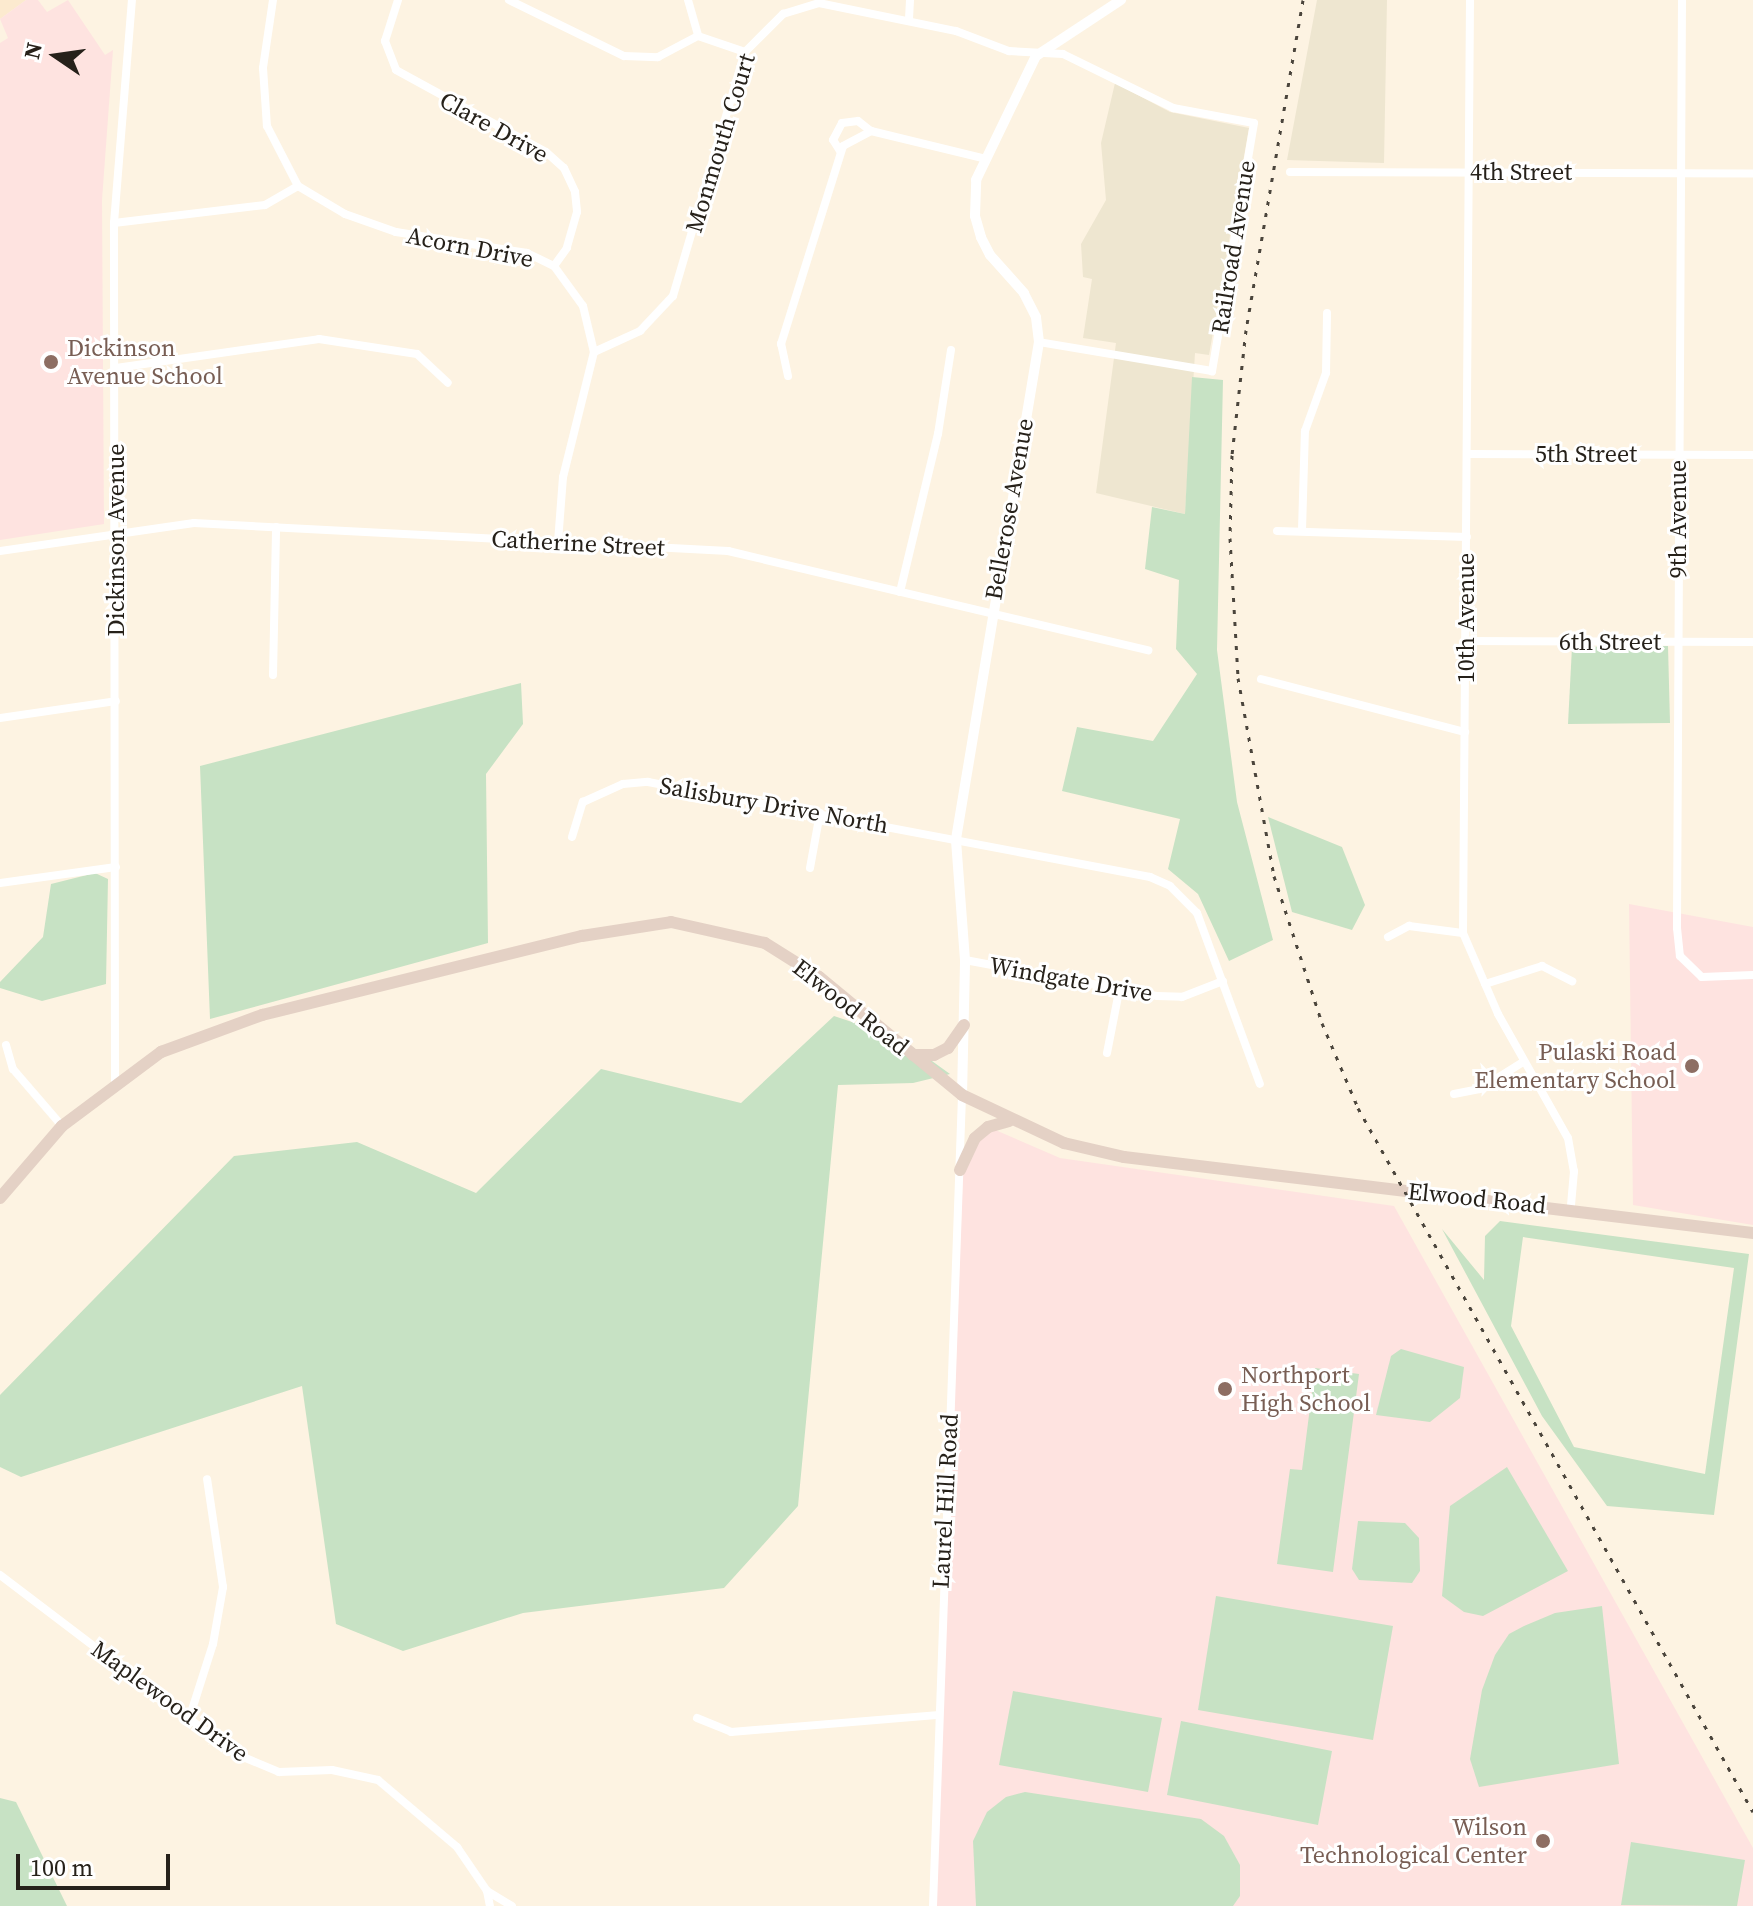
<!DOCTYPE html>
<style>
body{margin:0}
#map{position:relative;width:1753px;height:1906px;overflow:hidden;background:#fdf3e2;font-family:"Source Serif 4",serif}
div>[style]{position:absolute}
[style*='--x']{left:calc(var(--x)*1px);top:calc(var(--y)*1px);width:calc(var(--w)*1px);rotate:calc(var(--a)*1deg)}
.built>*{inset:0;background:#fceacf}
.industrial>*{inset:0;background:#eee6d0}
.education>*{inset:0;background:#fee3e0}
.green>*{inset:0;background:#c7e2c4}
.minor>*{height:8px;margin:-4px;padding:0 4px;transform-origin:4px;border-radius:4px;background:#fff}
.tertiary>*{height:10px;margin:-5px;padding:0 5px;transform-origin:5px;border-radius:5px;background:#fff}
.secondary>*{height:12px;margin:-6px;padding:0 6px;transform-origin:6px;border-radius:6px;background:#e4d1c5}
.rail>*{height:3px;margin-top:-1.5px;transform-origin:0;background:repeating-linear-gradient(90deg,#4b453c 0 4px,transparent 0 12px)}
.dots>*{width:22px;height:22px;translate:-50% -50%;box-sizing:border-box;border:4px solid #fff;border-radius:50%}
span{translate:-50% -50%;white-space:nowrap;text-align:center;line-height:1.15;-webkit-text-stroke:6px #fff;paint-order:stroke}
.street-label{font-size:24px;color:#26211a}
.education-label{font-size:24px;color:#785e54}
.left{translate:0 -50%;text-align:left}
.right{translate:-100% -50%;text-align:right}
.north{position:absolute;left:16px;top:16px;width:80px;height:80px;-webkit-text-stroke:6px #fff;paint-order:stroke;rotate:283deg;font-size:22px;font-weight:700;line-height:32px;text-align:center;color:#26211a}
.north::after{content:'';display:block;margin:auto;width:28px;height:36px;background:#26211a;clip-path:polygon(50% 0,100% 100%,50% 72%,0 100%)}
.scale{position:absolute;left:16px;top:1854px;width:154px;height:36px;box-sizing:border-box;border:4px solid #26211a;border-top:0;padding-left:10px;font-size:24px;line-height:28px;white-space:nowrap;color:#26211a;-webkit-text-stroke:6px #fff;paint-order:stroke}
</style>
<div id="map">
<div class="built">
<div style="clip-path:polygon(0 0,26px 0,0 19px)"></div>
</div>
<div class="industrial">
<div style="clip-path:polygon(1317px 0,1387px 0,1384px 163px,1287px 160px)"></div>
<div style="clip-path:polygon(1115px 83px,1170px 112px,1249px 128px,1209px 355px,1195px 353px,1185px 514px,1096px 493px,1116px 343px,1083px 338px,1092px 279px,1083px 277px,1081px 244px,1106px 200px,1101px 143px)"></div>
</div>
<div class="education">
<div style="clip-path:polygon(26px 0,38px 0,47px 12px,68px 0,105px 55px,113px 50px,102px 200px,104px 524px,0 540px,0 43px,8px 38px,0 19px)"></div>
<div style="clip-path:polygon(1629px 904px,1753px 927px,1753px 1225px,1633px 1205px)"></div>
<div style="clip-path:polygon(993px 1129px,1060px 1158px,1394px 1206px,1753px 1848px,1753px 1906px,936px 1906px,963px 1171px,978px 1140px)"></div>
</div>
<div class="green">
<div style="clip-path:polygon(1192px 377px,1223px 380px,1217px 650px,1237px 802px,1273px 940px,1229px 961px,1198px 894px,1168px 869px,1180px 819px,1062px 791px,1077px 727px,1153px 741px,1197px 674px,1176px 649px,1179px 580px,1145px 569px,1152px 507px,1185px 514px)"></div>
<div style="clip-path:polygon(1668px 646px,1670px 723px,1568px 724px,1572px 647px)"></div>
<div style="clip-path:polygon(521px 683px,523px 724px,486px 774px,488px 943px,210px 1019px,200px 766px)"></div>
<div style="clip-path:polygon(1268px 817px,1342px 847px,1365px 905px,1352px 930px,1292px 912px)"></div>
<div style="clip-path:polygon(95px 873px,108px 879px,106px 984px,42px 1001px,0 988px,0 982px,43px 937px,51px 884px)"></div>
<div style="clip-path:polygon(834px 1016px,900px 1038px,950px 1074px,913px 1083px,838px 1085px,798px 1506px,724px 1588px,523px 1613px,403px 1651px,336px 1624px,302px 1386px,21px 1477px,0 1467px,0 1395px,234px 1156px,357px 1142px,476px 1193px,601px 1069px,741px 1103px)"></div>
<div style="clip-path:polygon(evenodd,1500px 1221px,1749px 1254px,1714px 1515px,1607px 1506px,1542px 1416px,1442px 1229px,1484px 1280px,1485px 1236px,1500px 1221px,1523px 1237px,1734px 1268px,1705px 1474px,1574px 1447px,1511px 1326px,1523px 1237px)"></div>
<div style="clip-path:polygon(1401px 1349px,1464px 1367px,1460px 1398px,1430px 1422px,1376px 1415px,1391px 1356px)"></div>
<div style="clip-path:polygon(1315px 1368px,1359px 1374px,1333px 1572px,1277px 1564px,1290px 1469px,1302px 1470px)"></div>
<div style="clip-path:polygon(1507px 1467px,1568px 1571px,1483px 1616px,1464px 1612px,1442px 1596px,1450px 1506px)"></div>
<div style="clip-path:polygon(1358px 1521px,1405px 1523px,1419px 1538px,1420px 1571px,1412px 1583px,1359px 1580px,1352px 1569px)"></div>
<div style="clip-path:polygon(1216px 1596px,1393px 1626px,1373px 1740px,1198px 1710px)"></div>
<div style="clip-path:polygon(1602px 1606px,1619px 1764px,1479px 1787px,1470px 1759px,1482px 1690px,1495px 1655px,1509px 1634px,1524px 1626px,1555px 1613px)"></div>
<div style="clip-path:polygon(1013px 1691px,1162px 1718px,1148px 1792px,999px 1765px)"></div>
<div style="clip-path:polygon(1181px 1721px,1332px 1751px,1318px 1825px,1167px 1795px)"></div>
<div style="clip-path:polygon(1025px 1792px,1201px 1819px,1224px 1836px,1240px 1865px,1240px 1896px,1233px 1906px,976px 1906px,973px 1841px,987px 1812px,1006px 1797px)"></div>
<div style="clip-path:polygon(0 1798px,16px 1802px,67px 1906px,0 1906px)"></div>
<div style="clip-path:polygon(1631px 1842px,1745px 1860px,1737px 1906px,1621px 1905px)"></div>
</div>
<div class="minor">
<div style="--x:273;--y:0;--w:69;--a:98.4"></div>
<div style="--x:263;--y:68;--w:58;--a:86.1"></div>
<div style="--x:267;--y:126;--w:68;--a:62.7"></div>
<div style="--x:298;--y:186;--w:55;--a:30.8"></div>
<div style="--x:345;--y:214;--w:54;--a:19.4"></div>
<div style="--x:396;--y:232;--w:133;--a:9.1"></div>
<div style="--x:527;--y:253;--w:30;--a:26"></div>
<div style="--x:554;--y:266;--w:49;--a:54.1"></div>
<div style="--x:583;--y:306;--w:47;--a:76.6"></div>
<div style="--x:594;--y:352;--w:129;--a:103.9"></div>
<div style="--x:563;--y:477;--w:65;--a:94.4"></div>
<div style="--x:398;--y:0;--w:43;--a:107.6"></div>
<div style="--x:385;--y:41;--w:31;--a:69"></div>
<div style="--x:396;--y:70;--w:171;--a:28.7"></div>
<div style="--x:546;--y:152;--w:24;--a:42"></div>
<div style="--x:564;--y:168;--w:26;--a:65"></div>
<div style="--x:575;--y:192;--w:20;--a:84"></div>
<div style="--x:577;--y:212;--w:37;--a:106"></div>
<div style="--x:567;--y:248;--w:22;--a:126"></div>
<div style="--x:509;--y:0;--w:128;--a:26"></div>
<div style="--x:624;--y:56;--w:34;--a:2"></div>
<div style="--x:658;--y:57;--w:45;--a:-27.7"></div>
<div style="--x:688;--y:0;--w:37;--a:74"></div>
<div style="--x:1470;--y:0;--w:933;--a:90.43"></div>
<div style="--x:1463;--y:933;--w:88;--a:66.6"></div>
<div style="--x:1498;--y:1014;--w:142;--a:60.6"></div>
<div style="--x:1568;--y:1138;--w:34;--a:80"></div>
<div style="--x:1574;--y:1171;--w:37;--a:95"></div>
<div style="--x:1682;--y:0;--w:928;--a:90.31"></div>
<div style="--x:1677;--y:928;--w:28;--a:84"></div>
<div style="--x:1680;--y:956;--w:30;--a:44"></div>
<div style="--x:1702;--y:977;--w:51;--a:-2.2"></div>
<div style="--x:909;--y:19;--w:19;--a:-87"></div>
<div style="--x:698;--y:36;--w:50;--a:18.8"></div>
<div style="--x:840;--y:151;--w:13;--a:-122"></div>
<div style="--x:833;--y:140;--w:19;--a:-62"></div>
<div style="--x:842;--y:123;--w:16;--a:-7"></div>
<div style="--x:858;--y:121;--w:16;--a:38"></div>
<div style="--x:1290;--y:172;--w:463;--a:0.2"></div>
<div style="--x:114;--y:223;--w:152;--a:-6.8"></div>
<div style="--x:265;--y:205;--w:38;--a:-30"></div>
<div style="--x:594;--y:352;--w:51;--a:-24.5"></div>
<div style="--x:640;--y:331;--w:48;--a:-46.7"></div>
<div style="--x:673;--y:296;--w:254;--a:-73.6"></div>
<div style="--x:745;--y:52;--w:54;--a:-45"></div>
<div style="--x:783;--y:14;--w:38;--a:-17"></div>
<div style="--x:819;--y:3;--w:140;--a:11.6"></div>
<div style="--x:956;--y:31;--w:57;--a:20.7"></div>
<div style="--x:1009;--y:51;--w:54;--a:3.2"></div>
<div style="--x:1063;--y:54;--w:123;--a:26.1"></div>
<div style="--x:1173;--y:108;--w:82;--a:10.5"></div>
<div style="--x:1254;--y:123;--w:252;--a:99.6"></div>
<div style="--x:1212;--y:371;--w:175;--a:-170.5"></div>
<div style="--x:116;--y:368;--w:205;--a:-8.1"></div>
<div style="--x:319;--y:339;--w:99;--a:8.7"></div>
<div style="--x:417;--y:354;--w:42;--a:43.1"></div>
<div style="--x:788;--y:376;--w:33;--a:-102"></div>
<div style="--x:781;--y:344;--w:207;--a:-72.6"></div>
<div style="--x:843;--y:146;--w:32;--a:-28"></div>
<div style="--x:871;--y:131;--w:115;--a:13.6"></div>
<div style="--x:1468;--y:454;--w:285;--a:0.2"></div>
<div style="--x:1302;--y:530;--w:99;--a:-88.3"></div>
<div style="--x:1305;--y:431;--w:62;--a:-70.1"></div>
<div style="--x:1326;--y:373;--w:60;--a:-89"></div>
<div style="--x:1277;--y:531;--w:190;--a:1.8"></div>
<div style="--x:0;--y:551;--w:196;--a:-8.2"></div>
<div style="--x:194;--y:523;--w:535;--a:3"></div>
<div style="--x:728;--y:551;--w:432;--a:13.3"></div>
<div style="--x:900;--y:592;--w:163;--a:-76.5"></div>
<div style="--x:938;--y:434;--w:85;--a:-81.2"></div>
<div style="--x:1467;--y:641;--w:286;--a:0.2"></div>
<div style="--x:273;--y:675;--w:148;--a:-88.8"></div>
<div style="--x:1261;--y:679;--w:211;--a:14.6"></div>
<div style="--x:0;--y:718;--w:117;--a:-8.3"></div>
<div style="--x:572;--y:837;--w:37;--a:-73"></div>
<div style="--x:583;--y:802;--w:44;--a:-24.2"></div>
<div style="--x:623;--y:784;--w:25;--a:-5"></div>
<div style="--x:648;--y:782;--w:511;--a:10.72"></div>
<div style="--x:1150;--y:877;--w:22;--a:24"></div>
<div style="--x:1170;--y:886;--w:38;--a:45"></div>
<div style="--x:1197;--y:913;--w:182;--a:69.8"></div>
<div style="--x:810;--y:868;--w:56;--a:-79.7"></div>
<div style="--x:0;--y:883;--w:117;--a:-7.9"></div>
<div style="--x:1388;--y:937;--w:24;--a:-28"></div>
<div style="--x:1409;--y:926;--w:54;--a:7.4"></div>
<div style="--x:965;--y:960;--w:195;--a:10.6"></div>
<div style="--x:1157;--y:996;--w:25;--a:2"></div>
<div style="--x:1182;--y:997;--w:44;--a:-21.3"></div>
<div style="--x:1485;--y:984;--w:60;--a:-17.5"></div>
<div style="--x:1542;--y:966;--w:34;--a:27"></div>
<div style="--x:6;--y:1045;--w:25;--a:74"></div>
<div style="--x:13;--y:1069;--w:75;--a:49.3"></div>
<div style="--x:1107;--y:1053;--w:63;--a:-79"></div>
<div style="--x:115;--y:1081;--w:858;--a:-90.07"></div>
<div style="--x:114;--y:223;--w:224;--a:-85.4"></div>
<div style="--x:1454;--y:1094;--w:26;--a:-11"></div>
<div style="--x:1480;--y:1089;--w:51;--a:-32.1"></div>
<div style="--x:0;--y:1575;--w:296;--a:37.2"></div>
<div style="--x:236;--y:1754;--w:47;--a:22.7"></div>
<div style="--x:279;--y:1772;--w:53;--a:-2.2"></div>
<div style="--x:332;--y:1770;--w:47;--a:12.3"></div>
<div style="--x:378;--y:1780;--w:104;--a:40.3"></div>
<div style="--x:457;--y:1847;--w:53;--a:55.7"></div>
<div style="--x:487;--y:1891;--w:15;--a:79"></div>
<div style="--x:190;--y:1716;--w:76;--a:-72.3"></div>
<div style="--x:213;--y:1644;--w:58;--a:-80"></div>
<div style="--x:223;--y:1587;--w:109;--a:-98.4"></div>
<div style="--x:697;--y:1718;--w:37;--a:22"></div>
<div style="--x:731;--y:1732;--w:206;--a:-4.7"></div>
<div style="--x:487;--y:1891;--w:29;--a:31"></div>
<div style="--x:933;--y:1906;--w:812;--a:-87.95"></div>
</div>
<div class="tertiary">
<div style="--x:962;--y:1095;--w:135;--a:-88.7"></div>
<div style="--x:965;--y:960;--w:121;--a:-94.3"></div>
<div style="--x:956;--y:839;--w:504;--a:-80.52"></div>
<div style="--x:1039;--y:342;--w:25;--a:-97"></div>
<div style="--x:1036;--y:317;--w:27;--a:-117"></div>
<div style="--x:1024;--y:293;--w:51;--a:-131.8"></div>
<div style="--x:990;--y:255;--w:20;--a:-117"></div>
<div style="--x:981;--y:237;--w:22;--a:-106"></div>
<div style="--x:975;--y:216;--w:36;--a:-88"></div>
<div style="--x:976;--y:180;--w:138;--a:-64.2"></div>
<div style="--x:1036;--y:56;--w:102;--a:-33.4"></div>
</div>
<div class="secondary">
<div style="--x:913;--y:1055;--w:21;--a:0"></div>
<div style="--x:934;--y:1055;--w:16;--a:-27"></div>
<div style="--x:948;--y:1048;--w:28;--a:-55"></div>
<div style="--x:960;--y:1170;--w:35;--a:-65"></div>
<div style="--x:975;--y:1138;--w:17;--a:-40"></div>
<div style="--x:988;--y:1127;--w:22;--a:-16"></div>
<div style="--x:0;--y:1198;--w:95;--a:-49.3"></div>
<div style="--x:62;--y:1126;--w:124;--a:-36.8"></div>
<div style="--x:161;--y:1052;--w:108;--a:-20.1"></div>
<div style="--x:262;--y:1015;--w:330;--a:-13.9"></div>
<div style="--x:582;--y:936;--w:90;--a:-8.9"></div>
<div style="--x:671;--y:922;--w:96;--a:12.6"></div>
<div style="--x:765;--y:943;--w:64;--a:32.2"></div>
<div style="--x:819;--y:977;--w:185;--a:39.5"></div>
<div style="--x:962;--y:1095;--w:113;--a:25.2"></div>
<div style="--x:1064;--y:1143;--w:62;--a:13.1"></div>
<div style="--x:1124;--y:1157;--w:634;--a:6.89"></div>
</div>
<div class="rail">
<div style="--x:1303;--y:0;--w:335;--a:99.8"></div>
<div style="--x:1246;--y:330;--w:126;--a:96.4"></div>
<div style="--x:1232;--y:455;--w:83;--a:91.4"></div>
<div style="--x:1230;--y:538;--w:140;--a:86.7"></div>
<div style="--x:1238;--y:678;--w:201;--a:79.7"></div>
<div style="--x:1274;--y:876;--w:155;--a:71.9"></div>
<div style="--x:1322;--y:1023;--w:92;--a:67"></div>
<div style="--x:1358;--y:1108;--w:807;--a:60.7"></div>
</div>
<div class="dots">
<div style="left:51px;top:362px;background:#8d6e63"></div>
<div style="left:1692px;top:1066px;background:#8d6e63"></div>
<div style="left:1225px;top:1389px;background:#8d6e63"></div>
<div style="left:1543px;top:1841px;background:#8d6e63"></div>
</div>
<div class="street-label">
<span style="left:494px;top:127px;rotate:29deg">Clare Drive</span>
<span style="left:720px;top:143px;rotate:-73deg">Monmouth Court</span>
<span style="left:1521px;top:172px">4th Street</span>
<span style="left:470px;top:247px;rotate:11deg">Acorn Drive</span>
<span style="left:1233px;top:247px;rotate:-81deg">Railroad Avenue</span>
<span style="left:1586px;top:454px">5th Street</span>
<span style="left:1009px;top:509px;rotate:-80deg">Bellerose Avenue</span>
<span style="left:1678px;top:519px;rotate:-90deg">9th Avenue</span>
<span style="left:116px;top:540px;rotate:-90deg">Dickinson Avenue</span>
<span style="left:578px;top:543px;rotate:3deg">Catherine Street</span>
<span style="left:1466px;top:618px;rotate:-90deg">10th Avenue</span>
<span style="left:1610px;top:642px">6th Street</span>
<span style="left:774px;top:805px;rotate:10deg">Salisbury Drive North</span>
<span style="left:1071px;top:979px;rotate:10deg">Windgate Drive</span>
<span style="left:851px;top:1007px;rotate:38deg">Elwood Road</span>
<span style="left:1477px;top:1198px;rotate:6deg">Elwood Road</span>
<span style="left:945px;top:1501px;rotate:-87deg">Laurel Hill Road</span>
<span style="left:170px;top:1701px;rotate:36deg">Maplewood Drive</span>
</div>
<div class="education-label">
<span class="left" style="left:67px;top:362px">Dickinson<br>Avenue School</span>
<span class="right" style="left:1676px;top:1066px">Pulaski Road<br>Elementary School</span>
<span class="left" style="left:1241px;top:1389px">Northport<br>High School</span>
<span class="right" style="left:1527px;top:1841px">Wilson<br>Technological Center</span>
</div>
<div class="north">N</div>
<div class="scale">100 m</div>
</div>
